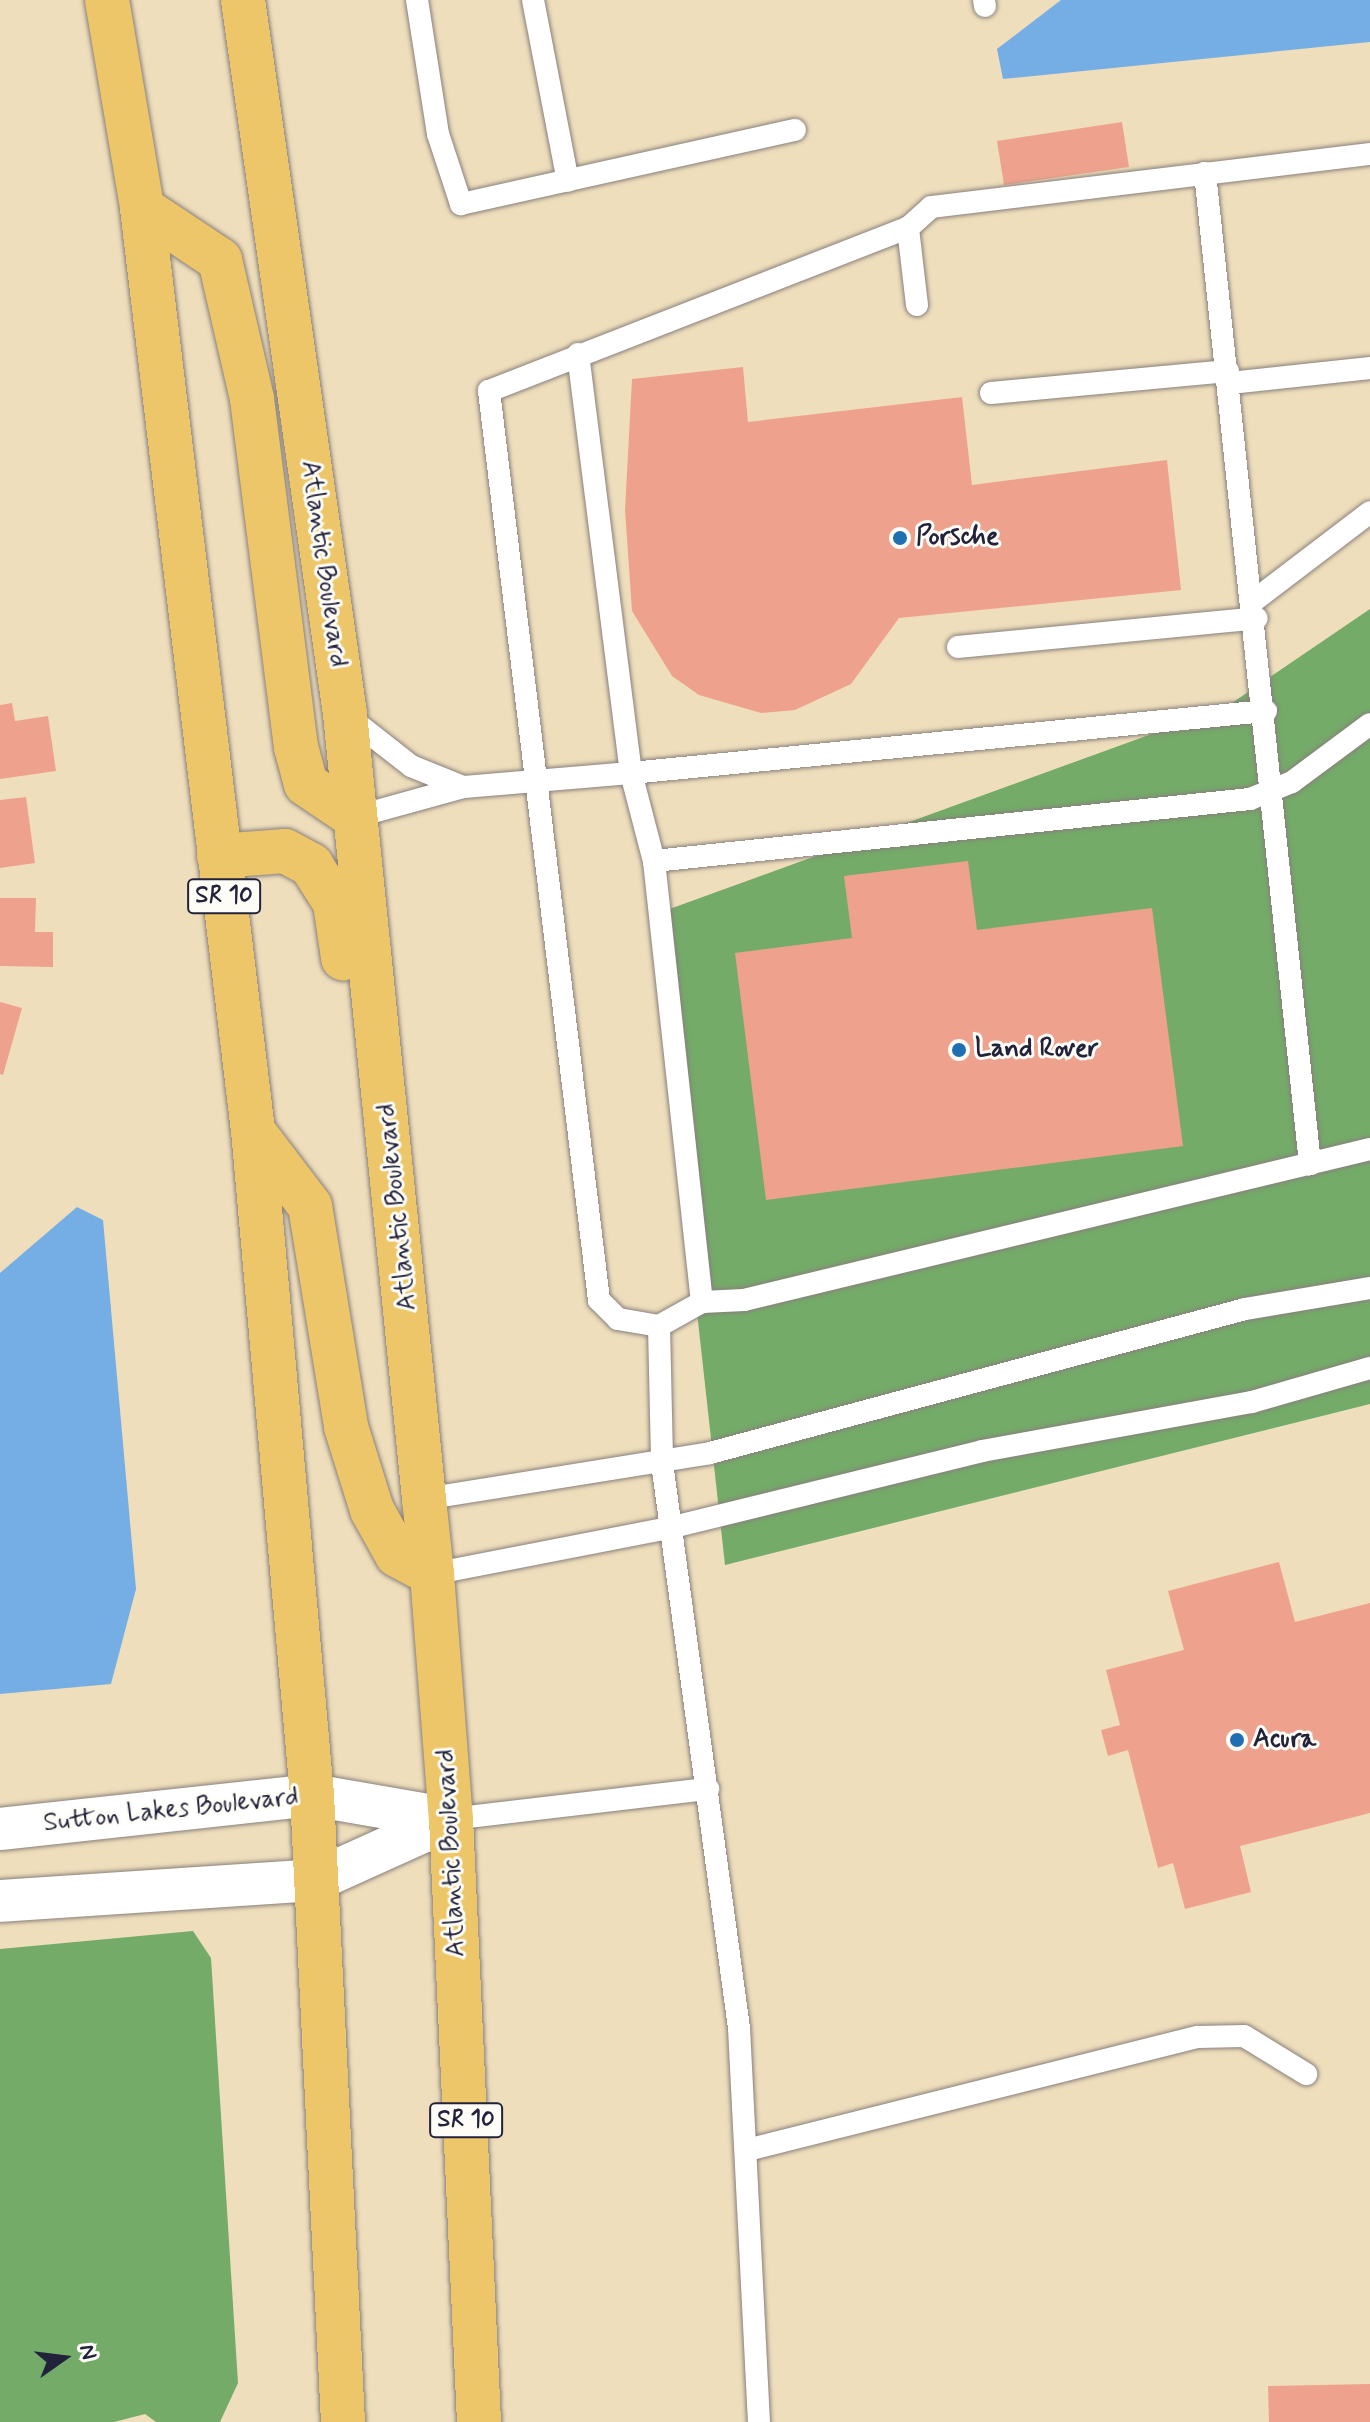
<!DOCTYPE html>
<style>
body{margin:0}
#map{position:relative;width:1370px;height:2422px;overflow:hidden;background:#efdebc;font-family:Mynerve,sans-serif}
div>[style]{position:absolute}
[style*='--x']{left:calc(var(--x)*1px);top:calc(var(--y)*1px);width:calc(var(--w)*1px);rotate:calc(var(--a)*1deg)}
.forest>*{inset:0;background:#74ab69}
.water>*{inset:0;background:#74aee4}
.building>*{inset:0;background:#eea28d}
.roads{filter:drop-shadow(0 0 2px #88807c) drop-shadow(0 0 2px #88807c)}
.service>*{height:22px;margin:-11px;padding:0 11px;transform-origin:11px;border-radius:11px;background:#fff}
.minor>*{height:42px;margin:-21px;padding:0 21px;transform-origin:21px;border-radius:21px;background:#fff}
.primary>*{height:44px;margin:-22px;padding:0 22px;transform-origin:22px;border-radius:22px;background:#ecc669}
.trunk>*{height:44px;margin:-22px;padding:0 22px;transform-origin:22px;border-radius:22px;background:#ecc669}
.dots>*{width:22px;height:22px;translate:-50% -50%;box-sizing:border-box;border:4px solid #fdfcf7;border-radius:50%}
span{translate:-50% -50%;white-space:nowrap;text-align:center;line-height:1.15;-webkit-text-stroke:6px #fdfcf7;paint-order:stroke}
.shield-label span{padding:2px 6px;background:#fdfcf7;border:2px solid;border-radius:6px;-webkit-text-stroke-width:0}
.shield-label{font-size:24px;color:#22223b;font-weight:700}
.poi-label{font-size:26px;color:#22223b;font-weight:700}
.left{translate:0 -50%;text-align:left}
.street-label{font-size:26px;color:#22223b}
.north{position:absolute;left:24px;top:2318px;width:80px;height:80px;-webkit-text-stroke:6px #fdfcf7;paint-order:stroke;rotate:76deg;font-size:22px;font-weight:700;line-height:32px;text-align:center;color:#22223b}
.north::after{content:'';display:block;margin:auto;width:28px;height:36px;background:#22223b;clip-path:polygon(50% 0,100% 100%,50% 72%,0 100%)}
</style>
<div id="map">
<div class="forest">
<div style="clip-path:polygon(1370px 609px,1370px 1404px,725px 1565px,653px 915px,1226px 707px)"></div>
<div style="clip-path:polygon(193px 1931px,211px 1958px,238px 2383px,220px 2422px,156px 2422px,145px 2414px,114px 2422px,0 2422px,0 1949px)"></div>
</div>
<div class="water">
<div style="clip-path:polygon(1061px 0,1370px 0,1370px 42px,1003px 79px,997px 49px)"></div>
<div style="clip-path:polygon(77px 1207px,103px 1220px,136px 1589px,111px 1684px,0 1694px,0 1273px)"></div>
</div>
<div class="building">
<div style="clip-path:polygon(1122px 122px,1129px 167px,1004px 185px,997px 141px)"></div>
<div style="clip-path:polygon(743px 367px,748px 422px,962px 397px,972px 485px,1167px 460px,1181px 590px,899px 618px,851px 684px,795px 710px,761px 713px,699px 695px,672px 676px,632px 611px,625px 510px,632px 379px)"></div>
<div style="clip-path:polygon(12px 703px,15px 721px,48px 716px,56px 771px,0 779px,0 705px)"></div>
<div style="clip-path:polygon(26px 797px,35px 863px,0 868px,0 800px)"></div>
<div style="clip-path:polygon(968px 861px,977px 930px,1152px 908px,1183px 1146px,766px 1200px,735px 953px,852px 938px,844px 876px)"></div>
<div style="clip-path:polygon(0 898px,36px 898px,35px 932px,53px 932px,53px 967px,0 966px)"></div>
<div style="clip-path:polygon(0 1002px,22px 1008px,3px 1075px,0 1074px)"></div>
<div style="clip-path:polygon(1279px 1562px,1295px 1622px,1370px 1603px,1370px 1813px,1240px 1846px,1251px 1892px,1185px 1909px,1173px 1863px,1158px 1868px,1128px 1750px,1108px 1756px,1101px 1730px,1120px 1725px,1106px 1670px,1184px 1650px,1168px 1591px)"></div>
<div style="clip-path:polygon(1370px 2384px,1370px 2422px,1269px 2422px,1268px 2386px)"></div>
</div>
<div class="roads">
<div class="service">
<div style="--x:417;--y:0;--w:136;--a:81.1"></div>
<div style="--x:438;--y:134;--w:74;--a:71.8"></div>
<div style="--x:461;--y:204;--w:342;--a:-12.5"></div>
<div style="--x:533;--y:0;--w:184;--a:79.1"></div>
<div style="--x:984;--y:0;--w:6;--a:81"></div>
<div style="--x:1205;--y:173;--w:997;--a:83.95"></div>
<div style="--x:917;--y:305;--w:78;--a:-96.7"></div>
<div style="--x:908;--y:228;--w:31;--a:-42"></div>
<div style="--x:931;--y:207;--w:442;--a:-6.9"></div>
<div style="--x:578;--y:354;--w:422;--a:82.8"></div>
<div style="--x:631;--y:773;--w:638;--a:-5.58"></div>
<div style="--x:1230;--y:383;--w:141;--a:-6.1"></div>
<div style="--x:991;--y:393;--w:238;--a:-5.3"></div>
<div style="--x:1256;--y:599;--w:143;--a:-37.3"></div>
<div style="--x:958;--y:647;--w:300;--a:-5.5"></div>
<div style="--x:346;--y:715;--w:83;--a:38.1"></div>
<div style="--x:411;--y:766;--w:56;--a:22"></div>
<div style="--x:355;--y:817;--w:112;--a:-15.5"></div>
<div style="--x:463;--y:787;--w:169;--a:-4.8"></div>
<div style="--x:631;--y:773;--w:91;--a:75.4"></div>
<div style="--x:654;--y:861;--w:599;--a:-5.94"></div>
<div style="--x:1250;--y:799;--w:45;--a:-22"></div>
<div style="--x:1292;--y:782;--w:97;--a:-36.6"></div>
<div style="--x:654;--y:861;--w:444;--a:83.8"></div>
<div style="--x:702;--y:1302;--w:49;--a:150.8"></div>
<div style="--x:659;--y:1326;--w:137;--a:88.7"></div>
<div style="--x:662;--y:1463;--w:570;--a:82.24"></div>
<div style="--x:739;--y:2028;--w:395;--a:87.1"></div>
<div style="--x:702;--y:1302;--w:42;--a:-2.7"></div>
<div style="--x:744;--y:1300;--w:644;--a:-13.56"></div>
<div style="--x:659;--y:1326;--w:42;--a:-170.3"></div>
<div style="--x:618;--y:1319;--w:27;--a:-135"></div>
<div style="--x:599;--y:1300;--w:916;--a:-96.9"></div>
<div style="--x:489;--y:391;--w:450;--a:-21.3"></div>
<div style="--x:424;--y:1499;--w:290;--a:-9.1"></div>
<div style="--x:710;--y:1453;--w:554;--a:-15.06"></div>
<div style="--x:1245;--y:1309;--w:127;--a:-9.5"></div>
<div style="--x:432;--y:1574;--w:241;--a:-11"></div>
<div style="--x:669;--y:1528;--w:322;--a:-13.8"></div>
<div style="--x:982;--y:1451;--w:274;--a:-10.3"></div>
<div style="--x:1252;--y:1402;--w:123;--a:-16.1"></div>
<div style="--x:451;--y:1819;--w:259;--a:-6.7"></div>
<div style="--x:747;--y:2150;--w:465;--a:-14.1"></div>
<div style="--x:1198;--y:2037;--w:46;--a:-1.2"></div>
<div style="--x:1244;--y:2036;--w:73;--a:31.5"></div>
</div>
<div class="minor">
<div style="--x:0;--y:1829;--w:314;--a:-6.2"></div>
<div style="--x:312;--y:1795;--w:141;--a:9.8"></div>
<div style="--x:0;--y:1901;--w:317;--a:-3.8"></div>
<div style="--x:316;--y:1880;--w:148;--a:-24.3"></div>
</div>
<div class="primary">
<div style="--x:424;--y:1499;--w:75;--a:83.9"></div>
</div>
<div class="trunk">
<div style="--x:107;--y:0;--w:211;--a:80.4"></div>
<div style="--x:142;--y:208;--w:929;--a:83.14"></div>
<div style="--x:253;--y:1130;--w:668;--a:84.93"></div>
<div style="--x:312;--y:1795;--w:628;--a:87.17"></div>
<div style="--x:243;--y:0;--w:721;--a:81.87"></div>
<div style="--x:345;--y:714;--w:789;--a:84.25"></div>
<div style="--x:142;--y:208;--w:94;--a:33.7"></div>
<div style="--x:220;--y:260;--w:143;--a:77"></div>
<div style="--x:252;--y:399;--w:351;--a:82.8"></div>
<div style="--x:296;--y:747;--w:38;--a:75"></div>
<div style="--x:306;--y:784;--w:59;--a:34"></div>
<div style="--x:219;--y:856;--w:66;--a:-4.3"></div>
<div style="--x:285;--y:851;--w:30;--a:28"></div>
<div style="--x:311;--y:865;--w:45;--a:57.7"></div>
<div style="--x:335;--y:903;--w:56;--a:81.7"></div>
<div style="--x:253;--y:1131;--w:94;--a:52.8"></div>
<div style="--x:310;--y:1206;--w:224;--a:80.7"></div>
<div style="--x:346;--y:1427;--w:87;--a:72.6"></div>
<div style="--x:372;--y:1510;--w:51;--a:60.9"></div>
<div style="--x:397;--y:1555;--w:40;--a:28"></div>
<div style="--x:432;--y:1574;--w:246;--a:85.6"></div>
<div style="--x:451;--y:1819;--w:604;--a:87.34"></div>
</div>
</div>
<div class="dots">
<div style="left:900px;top:538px;background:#1f6fb2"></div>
<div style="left:959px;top:1050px;background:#1f6fb2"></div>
<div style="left:1237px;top:1740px;background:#1f6fb2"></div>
</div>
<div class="shield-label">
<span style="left:224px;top:896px">SR 10</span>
<span style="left:466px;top:2120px">SR 10</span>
</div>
<div class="poi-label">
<span class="left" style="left:916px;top:538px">Porsche</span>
<span class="left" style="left:975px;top:1050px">Land Rover</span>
<span class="left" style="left:1253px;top:1740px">Acura</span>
</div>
<div class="street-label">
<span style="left:323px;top:564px;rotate:82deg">Atlantic Boulevard</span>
<span style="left:398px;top:1207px;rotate:-96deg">Atlantic Boulevard</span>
<span style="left:171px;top:1811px;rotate:-6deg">Sutton Lakes Boulevard</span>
<span style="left:452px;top:1853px;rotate:-93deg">Atlantic Boulevard</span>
</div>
<div class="north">N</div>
</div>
